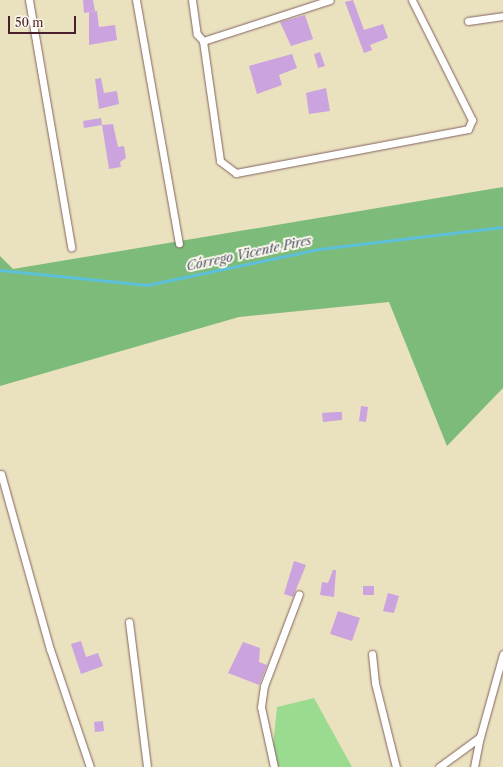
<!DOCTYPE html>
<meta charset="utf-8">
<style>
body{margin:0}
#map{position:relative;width:503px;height:767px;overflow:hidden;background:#eae1bf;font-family:"Libre Caslon Text",serif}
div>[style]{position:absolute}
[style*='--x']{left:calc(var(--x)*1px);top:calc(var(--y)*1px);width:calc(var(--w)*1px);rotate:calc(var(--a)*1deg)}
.green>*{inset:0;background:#9bdb90}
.forest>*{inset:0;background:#7cbb7a}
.stream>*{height:2.5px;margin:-1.25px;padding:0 1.25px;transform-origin:1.25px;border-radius:1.25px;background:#5dc0db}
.building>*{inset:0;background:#cba3de}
.roads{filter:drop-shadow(0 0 1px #82635f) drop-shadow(0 0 1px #82635f)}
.minor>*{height:7px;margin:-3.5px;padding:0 3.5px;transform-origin:3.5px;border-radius:3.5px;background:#fff}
span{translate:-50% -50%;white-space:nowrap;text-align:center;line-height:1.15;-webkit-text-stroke:4px #fbf7ec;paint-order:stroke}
.water-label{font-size:13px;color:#515769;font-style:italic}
.scale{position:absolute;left:8px;top:16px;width:68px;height:18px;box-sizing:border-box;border:2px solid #4a1f2b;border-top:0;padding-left:5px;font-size:12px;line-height:14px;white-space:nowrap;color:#4a1f2b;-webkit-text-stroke:3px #fbf7ec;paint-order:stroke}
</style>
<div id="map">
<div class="green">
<div style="clip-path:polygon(314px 698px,352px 767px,271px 767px,277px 707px)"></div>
</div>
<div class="forest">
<div style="clip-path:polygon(503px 187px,503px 388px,447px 446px,389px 302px,239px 317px,0 386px,0 256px,13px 269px)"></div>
</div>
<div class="stream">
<div style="--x:0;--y:270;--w:148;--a:5.8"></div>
<div style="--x:147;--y:285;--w:176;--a:-11.8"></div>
<div style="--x:319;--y:249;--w:185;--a:-6.8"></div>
</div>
<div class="building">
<div style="clip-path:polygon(83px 0,93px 0,95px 11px,84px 13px)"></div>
<div style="clip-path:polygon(353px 0,364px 30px,383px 24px,388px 38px,370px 45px,372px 50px,364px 53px,345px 2px)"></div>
<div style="clip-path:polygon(97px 11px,99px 27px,115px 25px,117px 40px,89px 45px,89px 12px)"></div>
<div style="clip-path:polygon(305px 15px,313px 39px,291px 46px,280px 22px)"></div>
<div style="clip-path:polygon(320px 52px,325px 66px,318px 68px,314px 54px)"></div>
<div style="clip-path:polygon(292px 54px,297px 68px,279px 75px,282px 85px,257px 94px,249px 66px)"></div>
<div style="clip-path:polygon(101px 78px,104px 93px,117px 91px,119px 104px,99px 109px,95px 79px)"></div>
<div style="clip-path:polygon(326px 88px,330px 111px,309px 114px,306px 93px)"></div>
<div style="clip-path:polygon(101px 118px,102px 125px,84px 128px,83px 121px)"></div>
<div style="clip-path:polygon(113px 124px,118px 147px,124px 146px,126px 158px,120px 162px,121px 167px,109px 169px,102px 125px)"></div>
<div style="clip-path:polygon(361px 406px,368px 407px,366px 422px,359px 421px)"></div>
<div style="clip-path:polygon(336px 412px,342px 412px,342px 420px,323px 422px,322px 413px)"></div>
<div style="clip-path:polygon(294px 561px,306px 565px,293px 597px,284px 594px)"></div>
<div style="clip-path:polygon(333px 570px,336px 570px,334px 597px,320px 595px,322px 582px,328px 583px)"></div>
<div style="clip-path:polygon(363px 586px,374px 586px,374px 595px,363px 595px)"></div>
<div style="clip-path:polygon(388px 593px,399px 596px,394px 613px,383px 611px)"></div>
<div style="clip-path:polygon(338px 611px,360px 618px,352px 641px,330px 634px)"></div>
<div style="clip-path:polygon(81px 641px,86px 657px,98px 653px,103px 666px,81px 674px,71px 644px)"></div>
<div style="clip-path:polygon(243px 642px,260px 648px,259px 662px,267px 665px,259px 685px,228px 673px)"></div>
<div style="clip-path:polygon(103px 721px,104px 731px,95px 732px,94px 722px)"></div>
</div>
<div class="roads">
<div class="minor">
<div style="--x:29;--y:0;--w:251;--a:80.3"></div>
<div style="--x:136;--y:0;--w:247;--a:80"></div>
<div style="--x:192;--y:0;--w:34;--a:82"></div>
<div style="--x:197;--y:34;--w:9;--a:49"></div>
<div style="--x:203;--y:41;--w:133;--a:-17.9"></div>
<div style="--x:468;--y:21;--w:35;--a:-8"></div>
<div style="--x:203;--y:41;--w:121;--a:81.9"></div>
<div style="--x:220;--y:161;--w:20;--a:37"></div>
<div style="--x:236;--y:173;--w:236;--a:-10.7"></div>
<div style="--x:468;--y:129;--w:10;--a:-66"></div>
<div style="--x:472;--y:120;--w:134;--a:-116.6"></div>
<div style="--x:1;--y:474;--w:182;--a:74.4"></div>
<div style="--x:50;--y:649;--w:125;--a:71.3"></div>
<div style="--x:129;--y:622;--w:146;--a:82.9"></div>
<div style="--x:372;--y:654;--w:29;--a:84"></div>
<div style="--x:375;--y:683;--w:87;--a:76"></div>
<div style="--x:274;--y:767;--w:61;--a:-102.2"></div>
<div style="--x:261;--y:707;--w:21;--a:-82"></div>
<div style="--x:264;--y:686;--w:98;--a:-69.2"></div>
<div style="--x:439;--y:767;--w:51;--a:-36.2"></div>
<div style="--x:480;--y:737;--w:86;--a:-74.5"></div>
<div style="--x:474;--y:767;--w:31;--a:-79"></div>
</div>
</div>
<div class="water-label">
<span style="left:249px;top:253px;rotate:-12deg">Córrego Vicente Pires</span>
</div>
<div class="scale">50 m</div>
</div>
